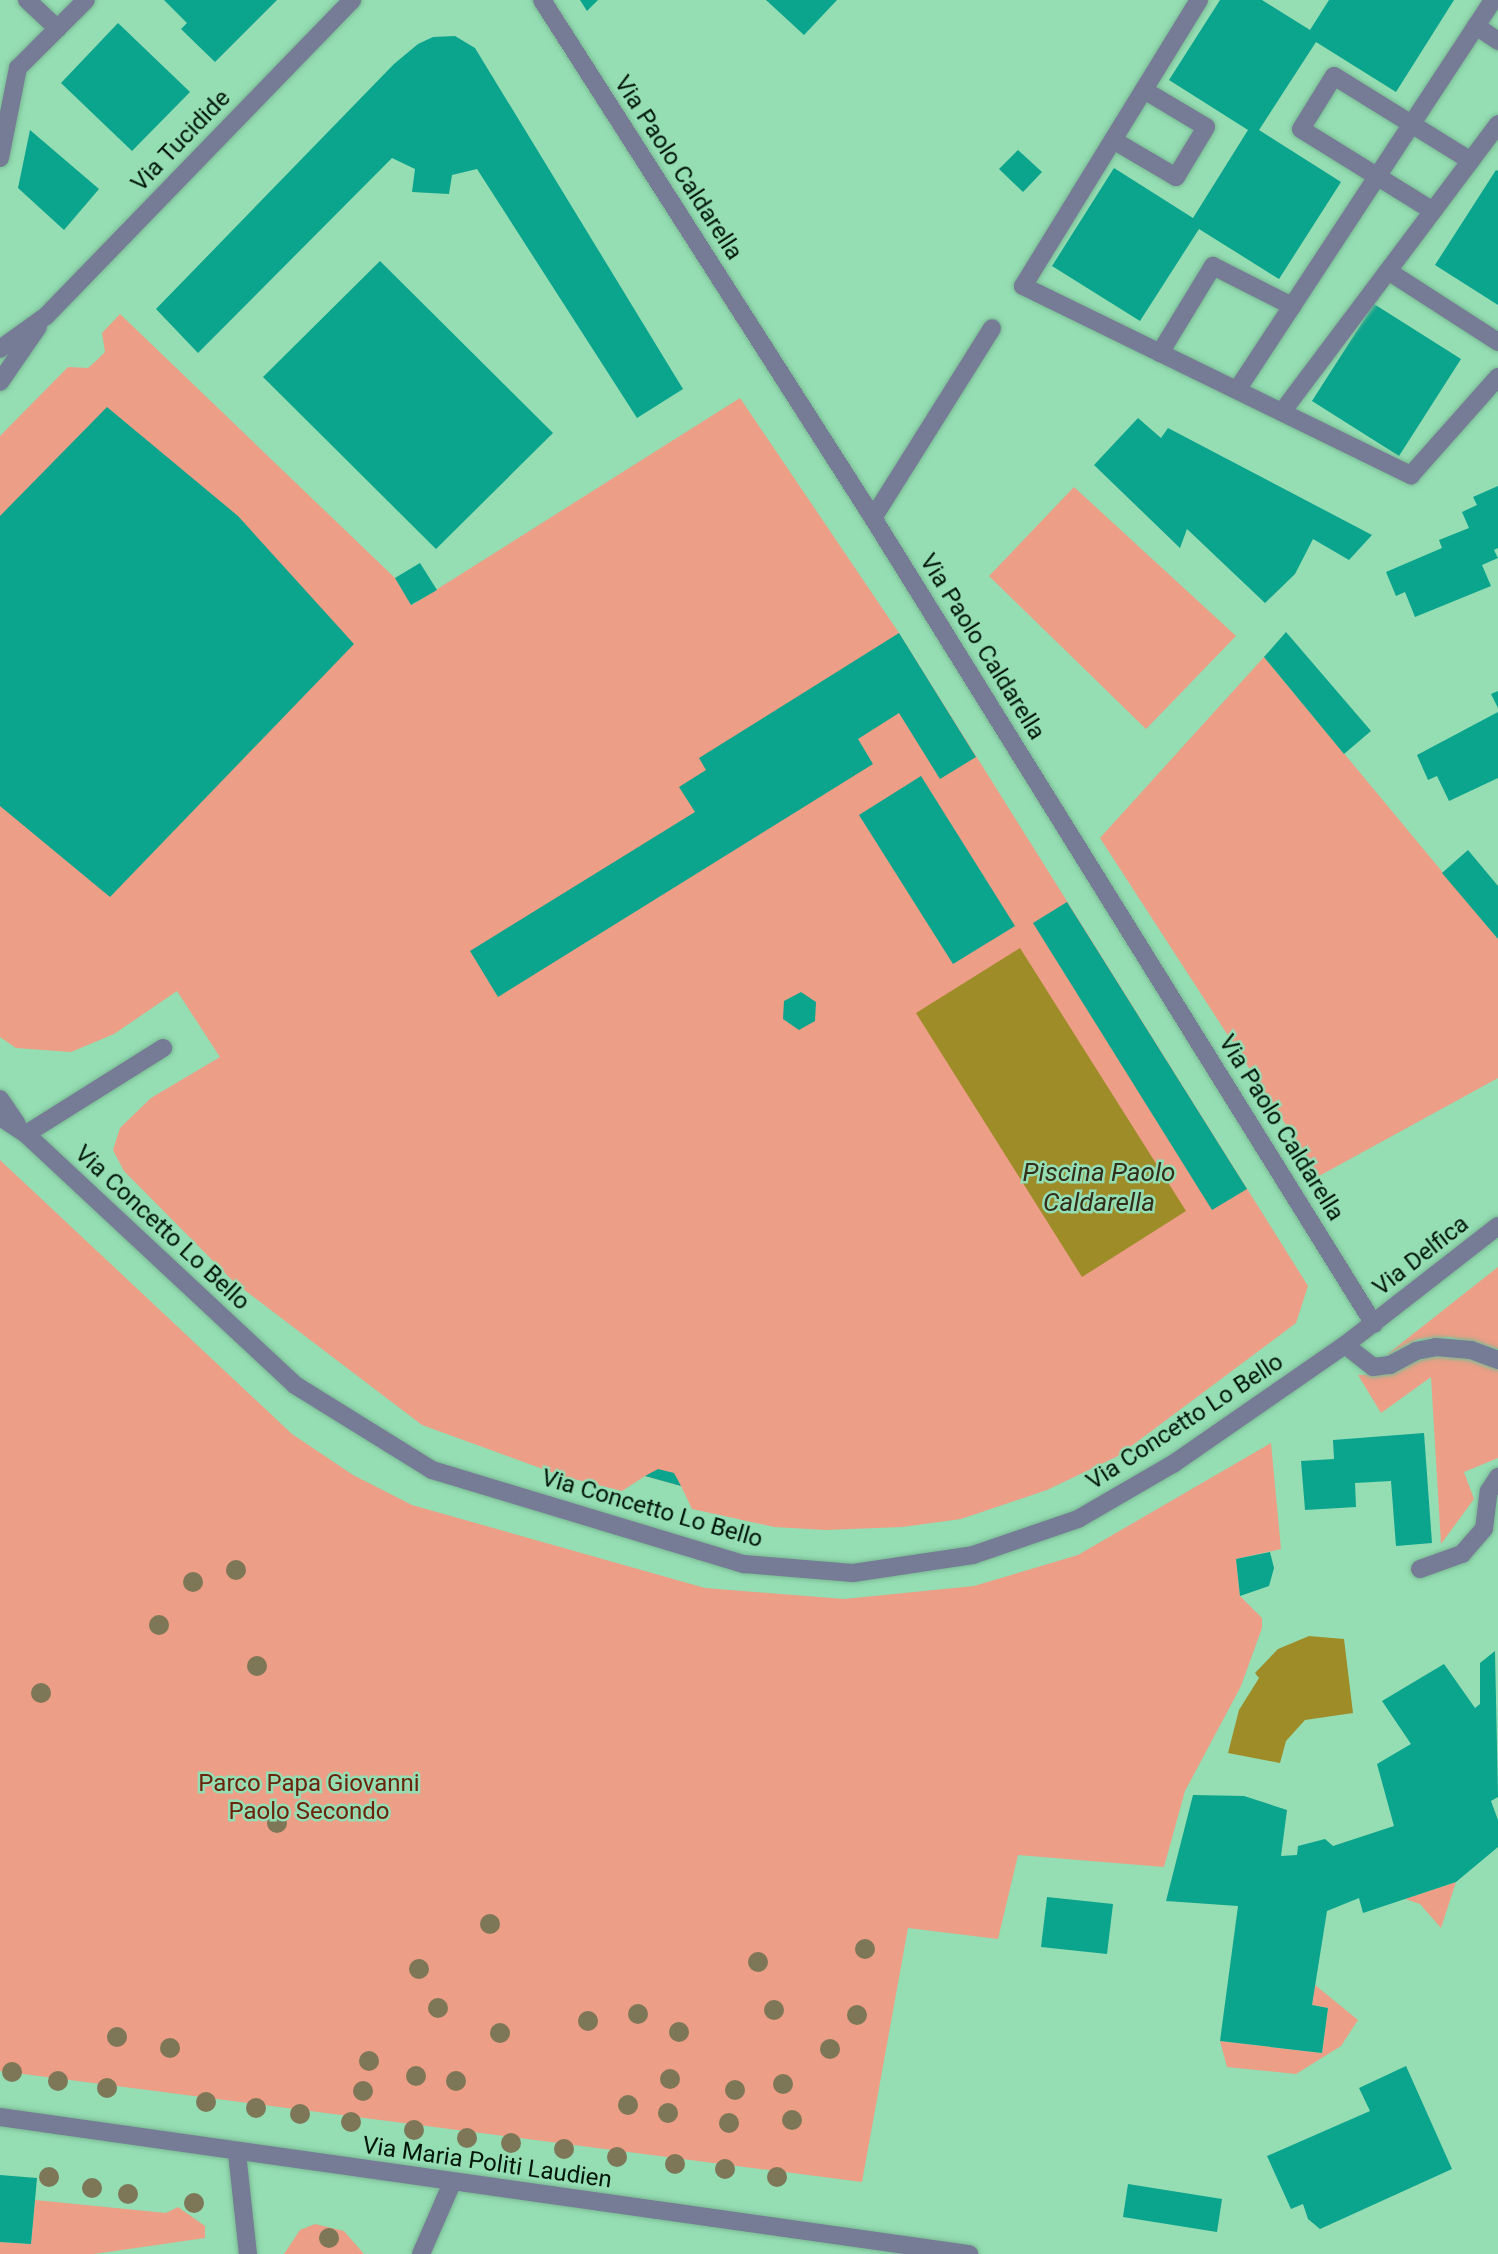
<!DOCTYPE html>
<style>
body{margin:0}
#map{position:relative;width:1498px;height:2254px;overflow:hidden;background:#95ddb3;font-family:Roboto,sans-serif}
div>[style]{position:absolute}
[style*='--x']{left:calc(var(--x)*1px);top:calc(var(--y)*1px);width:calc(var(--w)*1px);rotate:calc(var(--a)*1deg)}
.green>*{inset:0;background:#ec9e86}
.water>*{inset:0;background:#9e8c29}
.building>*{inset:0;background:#0ba48d}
.roads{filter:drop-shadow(0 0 2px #7ab994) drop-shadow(0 0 2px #7ab994)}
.service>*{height:18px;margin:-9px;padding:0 9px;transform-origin:9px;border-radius:9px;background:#767b96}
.minor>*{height:18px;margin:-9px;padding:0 9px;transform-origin:9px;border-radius:9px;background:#767b96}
.tertiary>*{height:18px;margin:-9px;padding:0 9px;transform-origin:9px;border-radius:9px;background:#767b96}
.trees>*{width:20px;height:20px;margin:-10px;border-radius:50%;background:#7d7757}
span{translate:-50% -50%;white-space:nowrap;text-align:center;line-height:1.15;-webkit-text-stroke:5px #95ddb3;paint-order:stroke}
.street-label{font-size:24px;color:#001709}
.park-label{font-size:24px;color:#6a240c}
.water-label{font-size:26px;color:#322e19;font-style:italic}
</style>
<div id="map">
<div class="green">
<div style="clip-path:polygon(120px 314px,395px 578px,412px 605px,740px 398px,899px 633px,1308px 1286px,1296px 1323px,1118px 1456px,1047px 1490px,961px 1519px,902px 1527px,826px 1530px,774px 1527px,692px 1509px,681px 1486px,645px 1476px,622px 1491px,562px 1476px,422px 1425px,234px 1282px,124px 1171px,113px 1150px,120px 1128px,151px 1098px,220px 1057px,177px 991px,114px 1034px,71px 1052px,16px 1048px,0 1037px,0 436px,68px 367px,88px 368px,97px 360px,105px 352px,102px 333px)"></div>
<div style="clip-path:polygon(1074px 487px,1236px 636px,1146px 729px,989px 576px)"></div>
<div style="clip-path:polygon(1264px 657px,1498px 939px,1498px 1078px,1319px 1176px,1100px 838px)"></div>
<div style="clip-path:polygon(0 1160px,292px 1434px,353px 1475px,412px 1505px,705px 1588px,844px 1599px,974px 1586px,1078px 1555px,1271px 1443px,1281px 1549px,1236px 1559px,1240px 1596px,1262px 1618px,1262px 1628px,1241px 1686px,1185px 1791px,1164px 1867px,1018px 1855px,998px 1939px,908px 1928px,862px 2182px,0 2071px)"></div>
<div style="clip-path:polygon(1498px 1267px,1498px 1349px,1449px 1337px,1419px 1339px,1385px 1356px)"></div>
<div style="clip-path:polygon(1445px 1355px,1478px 1360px,1498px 1369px,1498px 1458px,1464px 1472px,1474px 1499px,1441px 1544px,1431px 1377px,1381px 1413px,1358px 1375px,1386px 1374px,1428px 1357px)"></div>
<div style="clip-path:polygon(1456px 1882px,1441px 1928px,1420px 1904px,1405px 1899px)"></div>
<div style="clip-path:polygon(1315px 1985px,1358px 2020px,1341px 2046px,1296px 2074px,1227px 2067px,1220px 2041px,1322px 2053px,1328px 2008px,1312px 2005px)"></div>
<div style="clip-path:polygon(35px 2200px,166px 2213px,178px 2207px,205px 2226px,205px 2238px,94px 2254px,0 2254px,0 2242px,31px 2244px)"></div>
<div style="clip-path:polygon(315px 2224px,344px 2231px,364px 2254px,284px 2254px,300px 2230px)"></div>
</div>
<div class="water">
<div style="clip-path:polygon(1020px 948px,1186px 1211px,1082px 1277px,916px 1013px)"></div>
<div style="clip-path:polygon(1309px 1636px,1344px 1639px,1353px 1713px,1305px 1720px,1286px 1741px,1280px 1763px,1228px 1753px,1239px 1710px,1259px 1678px,1255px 1673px,1278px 1649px)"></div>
</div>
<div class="building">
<div style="clip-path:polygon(164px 0,277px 0,215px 62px,181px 29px,187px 23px)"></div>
<div style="clip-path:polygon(580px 0,598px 0,587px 11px)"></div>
<div style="clip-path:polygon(766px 0,837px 0,804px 35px)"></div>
<div style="clip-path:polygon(1220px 0,1262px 0,1310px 30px,1329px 0,1454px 0,1396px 92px,1316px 42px,1259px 130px,1341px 182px,1279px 279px,1199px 229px,1140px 321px,1052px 266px,1114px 168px,1193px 218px,1248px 130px,1169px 80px)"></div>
<div style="clip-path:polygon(118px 23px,190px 92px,132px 151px,61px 83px)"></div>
<div style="clip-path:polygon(455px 36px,475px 48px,683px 389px,637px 418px,477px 169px,452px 175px,449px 194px,412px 192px,415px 169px,392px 158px,198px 353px,156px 309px,394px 64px,418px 44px,433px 37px)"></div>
<div style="clip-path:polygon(30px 130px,99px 189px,64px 230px,18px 188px)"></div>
<div style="clip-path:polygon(1018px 150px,1042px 172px,1023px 192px,999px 169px)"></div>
<div style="clip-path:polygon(1496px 170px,1498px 171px,1498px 305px,1435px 265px)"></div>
<div style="clip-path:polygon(380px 261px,553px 433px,436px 549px,263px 377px)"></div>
<div style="clip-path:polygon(1374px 304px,1461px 359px,1399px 456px,1312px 401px)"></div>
<div style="clip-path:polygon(107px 407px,238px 516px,354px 644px,110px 897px,0 806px,0 516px)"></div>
<div style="clip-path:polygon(1138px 418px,1161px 438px,1168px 428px,1372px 535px,1349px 560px,1313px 539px,1295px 574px,1265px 603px,1187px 529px,1180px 548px,1094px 465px)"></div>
<div style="clip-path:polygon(1498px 486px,1498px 548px,1494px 550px,1498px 558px,1482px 565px,1491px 586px,1415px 617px,1405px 592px,1396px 596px,1386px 572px,1442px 548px,1439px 540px,1469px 528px,1462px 512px,1477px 505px,1473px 497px)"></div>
<div style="clip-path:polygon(420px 563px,437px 590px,411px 605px,395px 578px)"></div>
<div style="clip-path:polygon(1286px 632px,1371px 731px,1344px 754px,1264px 657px)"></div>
<div style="clip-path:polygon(899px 633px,976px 757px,940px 779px,899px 713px,858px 739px,873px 764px,498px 997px,470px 951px,695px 812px,679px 787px,706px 770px,699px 758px)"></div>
<div style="clip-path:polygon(1498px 691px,1498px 708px,1491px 694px)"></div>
<div style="clip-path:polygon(1498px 712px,1498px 778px,1449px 801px,1437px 776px,1428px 780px,1417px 755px)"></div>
<div style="clip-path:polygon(921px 776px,1015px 926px,953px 964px,859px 815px)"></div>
<div style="clip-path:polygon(1468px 850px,1498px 886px,1498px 939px,1442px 873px)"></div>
<div style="clip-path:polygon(1067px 902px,1247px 1189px,1212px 1210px,1033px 923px)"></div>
<div style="clip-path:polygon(801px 992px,816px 1002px,815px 1021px,799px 1030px,783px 1019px,784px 1001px)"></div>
<div style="clip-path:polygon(1424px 1433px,1432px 1543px,1396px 1546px,1391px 1481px,1355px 1483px,1356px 1507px,1305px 1510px,1301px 1461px,1334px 1459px,1333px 1440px)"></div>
<div style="clip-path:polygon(658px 1469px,674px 1473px,681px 1486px,645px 1476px)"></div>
<div style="clip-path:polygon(1270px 1552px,1274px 1568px,1269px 1586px,1240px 1596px,1236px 1559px)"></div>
<div style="clip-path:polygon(1495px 1651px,1498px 1797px,1491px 1801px,1498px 1820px,1498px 1847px,1456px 1882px,1363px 1913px,1359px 1898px,1327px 1911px,1312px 2005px,1328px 2008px,1322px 2053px,1220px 2041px,1238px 1906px,1166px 1901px,1193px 1795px,1244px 1796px,1287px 1810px,1281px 1856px,1297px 1855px,1298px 1846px,1325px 1839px,1333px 1846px,1394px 1826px,1377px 1764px,1411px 1744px,1382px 1701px,1444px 1664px,1475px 1708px,1480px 1704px,1480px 1663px)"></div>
<div style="clip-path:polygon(1047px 1897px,1113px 1904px,1107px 1954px,1041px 1947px)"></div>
<div style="clip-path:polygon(1406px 2066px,1452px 2169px,1320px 2229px,1308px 2219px,1303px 2204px,1291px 2209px,1267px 2156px,1370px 2111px,1359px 2088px)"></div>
<div style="clip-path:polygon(0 2175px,37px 2178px,31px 2244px,0 2242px)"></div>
<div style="clip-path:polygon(1128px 2184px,1222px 2199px,1217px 2232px,1123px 2217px)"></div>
</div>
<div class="roads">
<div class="service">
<div style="--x:1199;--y:0;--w:336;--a:121.6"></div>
<div style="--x:1023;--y:286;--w:432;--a:26"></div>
<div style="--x:1411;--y:475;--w:131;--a:-48.4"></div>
<div style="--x:1476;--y:26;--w:27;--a:34"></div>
<div style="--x:1113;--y:140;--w:73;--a:30.4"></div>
<div style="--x:1176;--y:177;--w:58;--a:-59"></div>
<div style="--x:1206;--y:127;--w:72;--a:-149.2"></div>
<div style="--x:1433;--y:211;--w:155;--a:-148.2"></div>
<div style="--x:1301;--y:129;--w:62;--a:-58.1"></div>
<div style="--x:1334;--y:76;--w:161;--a:31.8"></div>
<div style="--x:1388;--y:271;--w:131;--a:32.8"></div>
<div style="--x:1160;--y:353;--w:102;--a:-58.7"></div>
<div style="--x:1213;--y:266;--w:89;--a:26.9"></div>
<div style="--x:1237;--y:390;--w:467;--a:-56.7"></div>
<div style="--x:1282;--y:412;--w:360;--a:-53.1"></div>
<div style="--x:26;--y:1134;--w:162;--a:-32.1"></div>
<div style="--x:1345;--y:1345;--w:36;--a:38"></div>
<div style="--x:1373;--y:1367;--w:17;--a:-7"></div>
<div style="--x:1390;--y:1365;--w:30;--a:-28"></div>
<div style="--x:1416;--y:1351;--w:20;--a:-11"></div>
<div style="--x:1436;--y:1347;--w:35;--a:5"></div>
<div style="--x:1471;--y:1350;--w:29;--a:20"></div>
<div style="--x:1420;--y:1569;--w:45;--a:-19.7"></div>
<div style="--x:1462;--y:1554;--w:33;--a:-49"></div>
<div style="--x:1484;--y:1529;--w:38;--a:-83"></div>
<div style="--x:1489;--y:1491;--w:17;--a:-57"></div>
</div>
<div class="minor">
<div style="--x:27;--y:0;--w:42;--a:43.1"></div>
<div style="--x:542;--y:0;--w:615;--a:57.42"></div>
<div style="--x:873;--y:518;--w:949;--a:58.14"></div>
<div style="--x:0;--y:158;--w:92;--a:-78.7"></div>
<div style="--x:18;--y:68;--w:96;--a:-45"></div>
<div style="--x:873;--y:518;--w:224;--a:-57.9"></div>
<div style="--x:0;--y:1099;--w:30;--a:56"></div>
<div style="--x:0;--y:1117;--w:31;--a:33"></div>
<div style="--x:26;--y:1134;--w:368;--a:43"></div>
<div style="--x:295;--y:1385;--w:161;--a:31.8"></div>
<div style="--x:432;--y:1470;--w:326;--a:16.8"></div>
<div style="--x:744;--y:1564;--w:109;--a:4.7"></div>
<div style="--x:853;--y:1573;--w:121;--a:-8.5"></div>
<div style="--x:973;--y:1555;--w:111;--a:-18.9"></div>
<div style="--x:1078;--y:1519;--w:110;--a:-30.1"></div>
<div style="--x:1173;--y:1464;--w:209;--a:-34.7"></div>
<div style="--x:1345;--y:1345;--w:194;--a:-37.9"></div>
</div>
<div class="tertiary">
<div style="--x:0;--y:349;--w:57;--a:-35.7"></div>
<div style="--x:46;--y:316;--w:440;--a:-45.9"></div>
<div style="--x:0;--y:382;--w:67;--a:-55.4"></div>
<div style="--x:0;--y:2117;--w:979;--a:8.05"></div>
<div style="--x:237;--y:2153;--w:102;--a:83.8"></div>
<div style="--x:421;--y:2254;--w:77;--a:-66.4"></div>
</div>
</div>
<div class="trees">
<div style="left:236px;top:1570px"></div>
<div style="left:193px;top:1582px"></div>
<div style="left:159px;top:1625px"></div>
<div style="left:257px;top:1666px"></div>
<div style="left:41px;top:1693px"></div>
<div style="left:277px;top:1823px"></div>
<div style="left:490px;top:1924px"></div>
<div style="left:865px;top:1949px"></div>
<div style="left:758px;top:1962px"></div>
<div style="left:419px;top:1969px"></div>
<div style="left:438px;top:2008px"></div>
<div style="left:774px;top:2010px"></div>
<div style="left:638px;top:2014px"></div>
<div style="left:857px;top:2015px"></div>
<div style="left:588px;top:2021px"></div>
<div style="left:679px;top:2032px"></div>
<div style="left:500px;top:2033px"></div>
<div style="left:117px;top:2037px"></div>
<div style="left:170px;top:2048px"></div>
<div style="left:830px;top:2049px"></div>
<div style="left:369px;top:2061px"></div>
<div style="left:12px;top:2072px"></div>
<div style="left:416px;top:2076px"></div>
<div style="left:670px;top:2079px"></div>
<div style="left:58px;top:2081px"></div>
<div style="left:456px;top:2081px"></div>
<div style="left:783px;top:2084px"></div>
<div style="left:107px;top:2088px"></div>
<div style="left:735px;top:2090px"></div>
<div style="left:363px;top:2091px"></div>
<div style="left:206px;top:2102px"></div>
<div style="left:628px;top:2105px"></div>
<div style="left:256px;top:2108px"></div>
<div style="left:668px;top:2113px"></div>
<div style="left:300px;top:2114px"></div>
<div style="left:792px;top:2120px"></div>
<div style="left:351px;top:2122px"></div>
<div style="left:729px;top:2123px"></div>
<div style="left:414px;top:2130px"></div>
<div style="left:467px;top:2138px"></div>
<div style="left:511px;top:2143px"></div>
<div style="left:564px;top:2149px"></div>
<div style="left:617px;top:2157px"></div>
<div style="left:675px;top:2164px"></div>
<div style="left:725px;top:2169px"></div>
<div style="left:49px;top:2177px"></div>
<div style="left:777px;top:2177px"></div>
<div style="left:92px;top:2188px"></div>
<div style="left:128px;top:2194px"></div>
<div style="left:194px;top:2203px"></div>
<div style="left:329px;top:2238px"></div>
</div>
<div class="street-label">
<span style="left:181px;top:141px;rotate:-46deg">Via Tucidide</span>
<span style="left:678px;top:168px;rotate:57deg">Via Paolo Caldarella</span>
<span style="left:982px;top:647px;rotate:58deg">Via Paolo Caldarella</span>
<span style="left:1281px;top:1128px;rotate:58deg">Via Paolo Caldarella</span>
<span style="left:162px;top:1228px;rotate:43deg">Via Concetto Lo Bello</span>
<span style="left:1421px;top:1256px;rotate:-38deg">Via Delfica</span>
<span style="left:1185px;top:1422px;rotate:-33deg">Via Concetto Lo Bello</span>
<span style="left:652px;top:1509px;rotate:16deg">Via Concetto Lo Bello</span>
<span style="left:487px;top:2163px;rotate:8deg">Via Maria Politi Laudien</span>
</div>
<div class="park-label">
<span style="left:309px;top:1798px">Parco Papa Giovanni<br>Paolo Secondo</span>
</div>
<div class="water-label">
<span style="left:1099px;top:1188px">Piscina Paolo<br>Caldarella</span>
</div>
</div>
